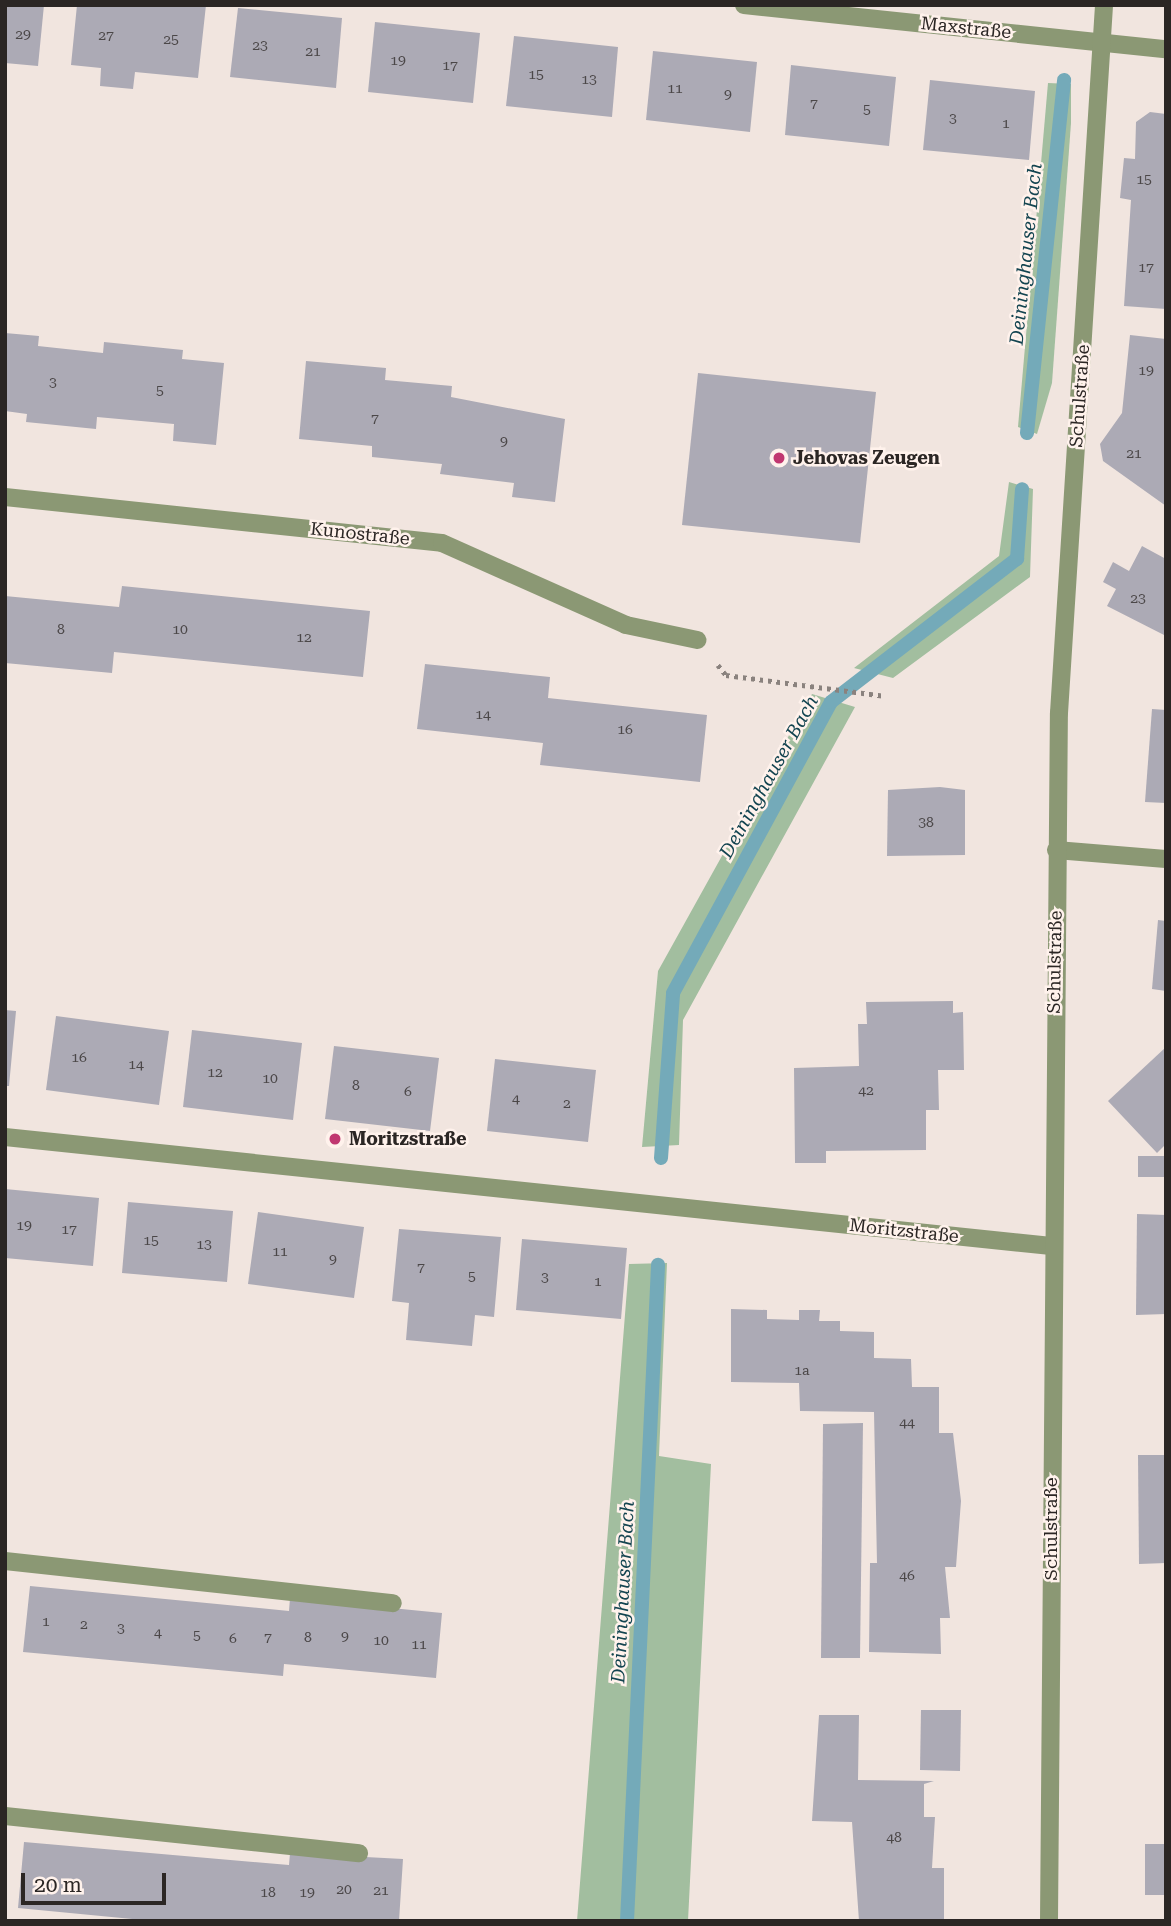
<!DOCTYPE html>
<meta charset="utf-8">
<style>
body{margin:0}
#map{position:relative;width:1171px;height:1926px;overflow:hidden;background:#f1e5df;font-family:"Roboto Serif",serif}
div>[style]{position:absolute}
[style*='--x']{left:calc(var(--x)*1px);top:calc(var(--y)*1px);width:calc(var(--w)*1px);rotate:calc(var(--a)*1deg)}
.green>*{inset:0;background:#a2be9f}
.stream>*{height:14px;margin:-7px;padding:0 7px;transform-origin:7px;border-radius:7px;background:#74aab9}
.building>*{inset:0;background:#acaab5}
.path>*{height:4.5px;margin-top:-2.25px;transform-origin:0;background:repeating-linear-gradient(90deg,#8a827e 0 3.5px,transparent 0 8.5px)}
.minor>*{height:18px;margin:-9px;padding:0 9px;transform-origin:9px;border-radius:9px;background:#8b9874}
.dots>*{width:19px;height:19px;translate:-50% -50%;box-sizing:border-box;border:4px solid #fff2ec;border-radius:50%}
span{translate:-50% -50%;white-space:nowrap;text-align:center;line-height:1.15;-webkit-text-stroke:5px #fff2ec;paint-order:stroke}
.number-label{font-size:14px;color:#4b4748}
.number-label span{-webkit-text-stroke-width:0}
.street-label{font-size:18px;color:#2b2624}
.poi-label{font-size:18px;color:#2b2624;font-weight:700}
.left{translate:0 -50%;text-align:left}
.water-label{font-size:19px;color:#134450;font-style:italic}
.frame{position:absolute;inset:0;border:7px solid #2b2624;pointer-events:none}
.scale{position:absolute;left:21px;top:1873px;width:145px;height:32px;box-sizing:border-box;border:4px solid #2b2624;border-top:0;padding-left:9px;font-size:21px;line-height:24px;white-space:nowrap;color:#2b2624;-webkit-text-stroke:5px #fff2ec;paint-order:stroke}
</style>
<div id="map">
<div class="green">
<div style="clip-path:polygon(1048px 83px,1071px 84px,1071px 123px,1052px 383px,1037px 434px,1018px 427px)"></div>
<div style="clip-path:polygon(1009px 482px,1033px 489px,1030px 577px,893px 678px,854px 668px,999px 556px)"></div>
<div style="clip-path:polygon(812px 694px,855px 707px,683px 1020px,679px 1145px,642px 1147px,658px 971px)"></div>
<div style="clip-path:polygon(667px 1263px,659px 1456px,711px 1464px,688px 1921px,577px 1921px,629px 1264px)"></div>
</div>
<div class="stream">
<div style="--x:1027;--y:433;--w:355;--a:-84"></div>
<div style="--x:661;--y:1158;--w:165;--a:-85.8"></div>
<div style="--x:673;--y:993;--w:331;--a:-61.5"></div>
<div style="--x:831;--y:702;--w:235;--a:-37.6"></div>
<div style="--x:1017;--y:559;--w:70;--a:-85.9"></div>
<div style="--x:627;--y:1921;--w:657;--a:-87.29"></div>
</div>
<div class="building">
<div style="clip-path:polygon(5px 5px,44px 5px,38px 66px,5px 63px)"></div>
<div style="clip-path:polygon(77px 5px,206px 5px,198px 78px,135px 72px,133px 89px,100px 86px,101px 68px,71px 65px)"></div>
<div style="clip-path:polygon(238px 8px,342px 18px,336px 88px,230px 77px)"></div>
<div style="clip-path:polygon(375px 22px,480px 33px,473px 103px,368px 92px)"></div>
<div style="clip-path:polygon(514px 36px,618px 47px,612px 117px,506px 106px)"></div>
<div style="clip-path:polygon(653px 51px,757px 62px,750px 132px,646px 120px)"></div>
<div style="clip-path:polygon(791px 65px,896px 77px,889px 146px,785px 135px)"></div>
<div style="clip-path:polygon(930px 80px,1035px 91px,1029px 160px,923px 150px)"></div>
<div style="clip-path:polygon(1150px 112px,1166px 114px,1166px 309px,1124px 306px,1131px 200px,1120px 198px,1124px 158px,1135px 159px,1136px 122px)"></div>
<div style="clip-path:polygon(5px 333px,39px 336px,38px 346px,103px 353px,104px 342px,183px 350px,182px 359px,224px 363px,216px 445px,173px 441px,174px 424px,97px 417px,96px 429px,26px 422px,27px 414px,5px 411px)"></div>
<div style="clip-path:polygon(1130px 335px,1166px 339px,1166px 506px,1103px 461px,1100px 444px,1122px 413px)"></div>
<div style="clip-path:polygon(306px 361px,386px 368px,385px 380px,452px 386px,451px 397px,565px 419px,555px 502px,512px 497px,514px 483px,440px 474px,442px 464px,372px 457px,372px 446px,299px 439px)"></div>
<div style="clip-path:polygon(698px 373px,876px 392px,860px 543px,682px 525px)"></div>
<div style="clip-path:polygon(1142px 546px,1166px 559px,1166px 636px,1107px 606px,1116px 589px,1103px 582px,1113px 562px,1129px 571px)"></div>
<div style="clip-path:polygon(122px 586px,370px 611px,363px 677px,114px 652px,112px 673px,5px 663px,5px 596px,119px 607px)"></div>
<div style="clip-path:polygon(425px 664px,550px 677px,548px 698px,707px 715px,700px 782px,540px 765px,543px 743px,417px 729px)"></div>
<div style="clip-path:polygon(1152px 709px,1166px 710px,1166px 803px,1145px 802px)"></div>
<div style="clip-path:polygon(940px 787px,965px 790px,965px 855px,887px 856px,888px 790px)"></div>
<div style="clip-path:polygon(1158px 920px,1166px 921px,1166px 991px,1152px 989px)"></div>
<div style="clip-path:polygon(953px 1001px,953px 1013px,963px 1012px,964px 1070px,938px 1070px,939px 1110px,926px 1110px,926px 1150px,826px 1151px,826px 1163px,795px 1163px,794px 1068px,859px 1066px,858px 1024px,867px 1024px,866px 1002px)"></div>
<div style="clip-path:polygon(5px 1010px,16px 1011px,9px 1086px,5px 1086px)"></div>
<div style="clip-path:polygon(56px 1016px,169px 1031px,159px 1105px,46px 1090px)"></div>
<div style="clip-path:polygon(192px 1030px,302px 1043px,293px 1120px,183px 1107px)"></div>
<div style="clip-path:polygon(334px 1046px,439px 1058px,430px 1131px,325px 1119px)"></div>
<div style="clip-path:polygon(1166px 1047px,1166px 1144px,1157px 1153px,1108px 1101px)"></div>
<div style="clip-path:polygon(495px 1059px,596px 1070px,588px 1142px,487px 1131px)"></div>
<div style="clip-path:polygon(1138px 1156px,1166px 1156px,1166px 1177px,1138px 1177px)"></div>
<div style="clip-path:polygon(5px 1189px,99px 1198px,93px 1266px,5px 1258px)"></div>
<div style="clip-path:polygon(128px 1202px,233px 1211px,227px 1282px,122px 1273px)"></div>
<div style="clip-path:polygon(258px 1212px,364px 1227px,354px 1298px,248px 1284px)"></div>
<div style="clip-path:polygon(1137px 1214px,1166px 1215px,1166px 1314px,1136px 1315px)"></div>
<div style="clip-path:polygon(399px 1229px,501px 1237px,494px 1317px,475px 1315px,472px 1346px,406px 1340px,409px 1303px,392px 1301px)"></div>
<div style="clip-path:polygon(522px 1239px,627px 1248px,621px 1319px,516px 1310px)"></div>
<div style="clip-path:polygon(731px 1309px,767px 1310px,767px 1319px,799px 1320px,799px 1310px,820px 1310px,819px 1321px,840px 1321px,840px 1331px,874px 1332px,874px 1358px,911px 1359px,912px 1387px,939px 1387px,939px 1433px,953px 1433px,961px 1501px,956px 1567px,945px 1567px,950px 1618px,940px 1618px,941px 1654px,869px 1652px,870px 1563px,877px 1563px,874px 1412px,800px 1411px,799px 1383px,731px 1382px)"></div>
<div style="clip-path:polygon(863px 1423px,860px 1658px,821px 1658px,823px 1424px)"></div>
<div style="clip-path:polygon(1138px 1455px,1166px 1455px,1166px 1563px,1139px 1564px)"></div>
<div style="clip-path:polygon(30px 1586px,289px 1611px,290px 1598px,442px 1613px,436px 1678px,284px 1664px,283px 1676px,23px 1652px)"></div>
<div style="clip-path:polygon(921px 1710px,961px 1710px,960px 1771px,920px 1770px)"></div>
<div style="clip-path:polygon(819px 1715px,859px 1715px,858px 1780px,934px 1781px,924px 1784px,924px 1817px,935px 1817px,932px 1868px,944px 1868px,944px 1921px,859px 1921px,852px 1822px,812px 1821px)"></div>
<div style="clip-path:polygon(24px 1842px,289px 1865px,290px 1853px,403px 1859px,399px 1921px,153px 1921px,18px 1908px)"></div>
<div style="clip-path:polygon(1145px 1844px,1166px 1844px,1166px 1895px,1145px 1895px)"></div>
</div>
<div class="path">
<div style="--x:718;--y:665;--w:13;--a:51"></div>
<div style="--x:726;--y:675;--w:161;--a:7.5"></div>
</div>
<div class="minor">
<div style="--x:744;--y:5;--w:424;--a:6"></div>
<div style="--x:5;--y:497;--w:439;--a:6"></div>
<div style="--x:442;--y:543;--w:201;--a:24"></div>
<div style="--x:626;--y:625;--w:73;--a:11.9"></div>
<div style="--x:1056;--y:850;--w:110;--a:4.7"></div>
<div style="--x:5;--y:1137;--w:1052;--a:5.95"></div>
<div style="--x:5;--y:1561;--w:390;--a:6.2"></div>
<div style="--x:5;--y:1816;--w:356;--a:6"></div>
<div style="--x:1049;--y:1921;--w:1208;--a:-89.53"></div>
<div style="--x:1059;--y:713;--w:709;--a:-86.36"></div>
</div>
<div class="dots">
<div style="left:779px;top:458px;background:#c13770"></div>
<div style="left:335px;top:1139px;background:#c13770"></div>
</div>
<div class="number-label">
<span style="left:23px;top:34px">29</span>
<span style="left:106px;top:35px">27</span>
<span style="left:171px;top:39px">25</span>
<span style="left:260px;top:45px">23</span>
<span style="left:313px;top:51px">21</span>
<span style="left:398px;top:60px">19</span>
<span style="left:450px;top:65px">17</span>
<span style="left:536px;top:74px">15</span>
<span style="left:589px;top:79px">13</span>
<span style="left:675px;top:88px">11</span>
<span style="left:728px;top:94px">9</span>
<span style="left:814px;top:103px">7</span>
<span style="left:867px;top:109px">5</span>
<span style="left:953px;top:118px">3</span>
<span style="left:1006px;top:123px">1</span>
<span style="left:1144px;top:179px">15</span>
<span style="left:1146px;top:267px">17</span>
<span style="left:1146px;top:370px">19</span>
<span style="left:53px;top:382px">3</span>
<span style="left:160px;top:390px">5</span>
<span style="left:375px;top:418px">7</span>
<span style="left:504px;top:441px">9</span>
<span style="left:1134px;top:453px">21</span>
<span style="left:1138px;top:598px">23</span>
<span style="left:61px;top:629px">8</span>
<span style="left:180px;top:629px">10</span>
<span style="left:304px;top:637px">12</span>
<span style="left:483px;top:714px">14</span>
<span style="left:625px;top:729px">16</span>
<span style="left:926px;top:822px">38</span>
<span style="left:79px;top:1057px">16</span>
<span style="left:136px;top:1064px">14</span>
<span style="left:215px;top:1072px">12</span>
<span style="left:270px;top:1078px">10</span>
<span style="left:356px;top:1085px">8</span>
<span style="left:866px;top:1090px">42</span>
<span style="left:408px;top:1091px">6</span>
<span style="left:516px;top:1098px">4</span>
<span style="left:567px;top:1103px">2</span>
<span style="left:24px;top:1225px">19</span>
<span style="left:69px;top:1229px">17</span>
<span style="left:151px;top:1240px">15</span>
<span style="left:204px;top:1244px">13</span>
<span style="left:280px;top:1251px">11</span>
<span style="left:333px;top:1259px">9</span>
<span style="left:421px;top:1267px">7</span>
<span style="left:472px;top:1276px">5</span>
<span style="left:545px;top:1277px">3</span>
<span style="left:598px;top:1281px">1</span>
<span style="left:802px;top:1370px">1a</span>
<span style="left:907px;top:1422px">44</span>
<span style="left:907px;top:1575px">46</span>
<span style="left:46px;top:1621px">1</span>
<span style="left:84px;top:1624px">2</span>
<span style="left:121px;top:1628px">3</span>
<span style="left:158px;top:1632px">4</span>
<span style="left:197px;top:1635px">5</span>
<span style="left:345px;top:1636px">9</span>
<span style="left:268px;top:1637px">7</span>
<span style="left:308px;top:1637px">8</span>
<span style="left:233px;top:1638px">6</span>
<span style="left:381px;top:1640px">10</span>
<span style="left:419px;top:1644px">11</span>
<span style="left:894px;top:1837px">48</span>
<span style="left:344px;top:1889px">20</span>
<span style="left:381px;top:1890px">21</span>
<span style="left:268px;top:1892px">18</span>
<span style="left:307px;top:1892px">19</span>
</div>
<div class="street-label">
<span style="left:966px;top:28px;rotate:6deg">Maxstraße</span>
<span style="left:1080px;top:396px;rotate:-86deg">Schulstraße</span>
<span style="left:360px;top:534px;rotate:6deg">Kunostraße</span>
<span style="left:1055px;top:962px;rotate:-89deg">Schulstraße</span>
<span style="left:904px;top:1231px;rotate:6deg">Moritzstraße</span>
<span style="left:1051px;top:1529px;rotate:-90deg">Schulstraße</span>
</div>
<div class="poi-label">
<span class="left" style="left:793px;top:458px">Jehovas Zeugen</span>
<span class="left" style="left:349px;top:1139px">Moritzstraße</span>
</div>
<div class="water-label">
<span style="left:1026px;top:254px;rotate:-84deg">Deininghauser Bach</span>
<span style="left:769px;top:777px;rotate:-61deg">Deininghauser Bach</span>
<span style="left:623px;top:1592px;rotate:-87deg">Deininghauser Bach</span>
</div>
<div class="frame"></div>
<div class="scale">20 m</div>
</div>
